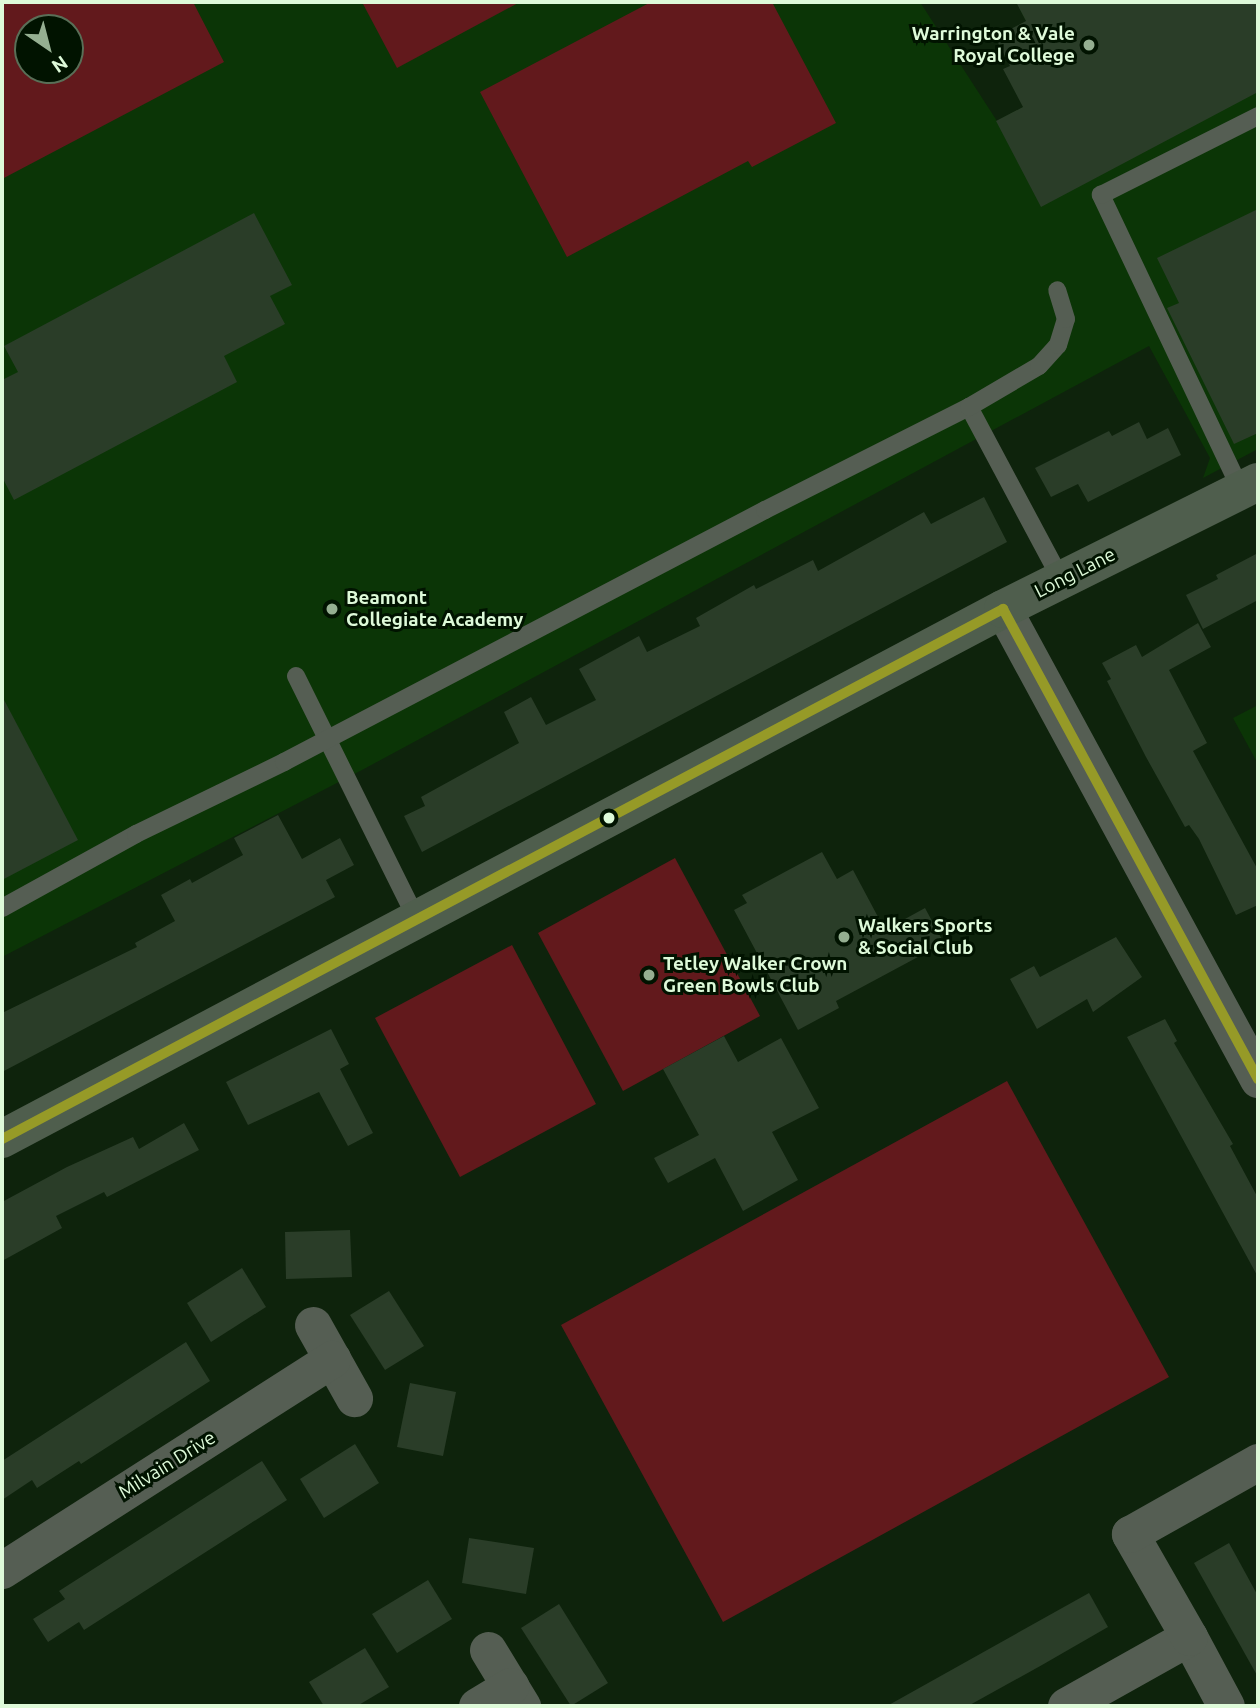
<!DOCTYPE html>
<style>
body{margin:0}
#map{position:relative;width:1260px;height:1708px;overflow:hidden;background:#0e230c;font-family:Ubuntu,sans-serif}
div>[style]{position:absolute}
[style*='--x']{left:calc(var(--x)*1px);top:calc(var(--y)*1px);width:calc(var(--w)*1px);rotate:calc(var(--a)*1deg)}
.built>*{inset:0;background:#0b3506}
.green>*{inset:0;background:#62191c}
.building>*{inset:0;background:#2a3d28}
.lane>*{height:18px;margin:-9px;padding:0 9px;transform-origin:9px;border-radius:9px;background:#555e53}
.street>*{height:37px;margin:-18.5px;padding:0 18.5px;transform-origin:18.5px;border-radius:18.5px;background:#555e53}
.primary>*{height:38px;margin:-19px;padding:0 19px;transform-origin:19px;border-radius:19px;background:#4f5e4d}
.bus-1>*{height:10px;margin:-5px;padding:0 5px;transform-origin:5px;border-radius:5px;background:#969a27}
.dots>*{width:19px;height:19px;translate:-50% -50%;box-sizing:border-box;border:4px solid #011300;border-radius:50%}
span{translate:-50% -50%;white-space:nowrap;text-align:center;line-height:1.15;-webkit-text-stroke:6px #011300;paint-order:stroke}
.poi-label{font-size:19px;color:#defad9;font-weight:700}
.right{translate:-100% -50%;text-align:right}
.left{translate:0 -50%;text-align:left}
.street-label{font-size:19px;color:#defad9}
.frame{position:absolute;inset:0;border:4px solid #defad9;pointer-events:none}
.north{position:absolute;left:14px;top:14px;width:70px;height:70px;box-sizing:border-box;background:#011300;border:2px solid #596f57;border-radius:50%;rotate:145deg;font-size:19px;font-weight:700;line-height:28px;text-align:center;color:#defad9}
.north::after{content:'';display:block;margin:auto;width:24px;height:32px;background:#95af91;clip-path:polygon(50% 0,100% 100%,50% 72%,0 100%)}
</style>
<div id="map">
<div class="built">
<div style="clip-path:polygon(evenodd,2px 2px,920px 2px,997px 121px,1061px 87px,1016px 2px,1258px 2px,1258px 449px,1203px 478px,1210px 458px,1149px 346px,362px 770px,2px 957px,2px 2px,28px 28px,70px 28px,70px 70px,28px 70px,28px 28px)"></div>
<div style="clip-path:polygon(1258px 705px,1258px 764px,1233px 718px)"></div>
</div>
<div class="green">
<div style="clip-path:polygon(evenodd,2px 2px,193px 2px,224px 62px,2px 179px,2px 2px,70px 28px,70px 70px,28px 70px,28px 28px,70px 28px)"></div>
<div style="clip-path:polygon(362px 2px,520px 2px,397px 68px)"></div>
<div style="clip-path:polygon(651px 2px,772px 2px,836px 123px,752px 167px,748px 161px,567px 257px,480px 92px)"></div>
<div style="clip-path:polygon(675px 858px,760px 1016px,623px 1091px,538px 933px)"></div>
<div style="clip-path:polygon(512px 945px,596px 1104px,460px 1177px,375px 1018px)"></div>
<div style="clip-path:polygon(1007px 1081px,1169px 1377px,723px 1622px,561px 1325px)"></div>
</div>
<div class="building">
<div style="clip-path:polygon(1016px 2px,1258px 2px,1258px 92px,1041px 207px,996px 121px,1023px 107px,1003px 69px,1010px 66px,995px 37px,1026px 21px)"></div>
<div style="clip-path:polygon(1258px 209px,1258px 433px,1234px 444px,1167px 308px,1179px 303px,1157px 258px)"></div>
<div style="clip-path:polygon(254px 213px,292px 285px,270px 296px,285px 324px,224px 356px,237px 382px,14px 500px,2px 477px,2px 380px,18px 372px,4px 346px)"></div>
<div style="clip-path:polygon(1139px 422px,1147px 439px,1168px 428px,1181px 455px,1088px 502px,1078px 484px,1051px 497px,1035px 468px,1109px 431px,1112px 436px)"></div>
<div style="clip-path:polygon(984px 497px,1007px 542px,422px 852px,404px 816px,425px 806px,421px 797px,519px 743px,504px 712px,531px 697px,546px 725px,596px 700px,579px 669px,639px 636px,647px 652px,700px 626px,696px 618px,754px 585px,756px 589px,813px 560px,818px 571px,924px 512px,931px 524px)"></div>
<div style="clip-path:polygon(1258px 553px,1258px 600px,1203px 629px,1186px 595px,1218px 579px,1216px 575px)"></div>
<div style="clip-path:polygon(1198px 623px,1211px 647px,1169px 670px,1207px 743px,1193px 751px,1258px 870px,1258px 905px,1236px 915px,1199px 839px,1189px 825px,1185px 827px,1146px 757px,1107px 681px,1111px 679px,1102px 663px,1136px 645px,1142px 657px)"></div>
<div style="clip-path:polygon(2px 696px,78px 840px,2px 880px)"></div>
<div style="clip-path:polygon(278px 815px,302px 859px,340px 838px,354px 865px,326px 880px,335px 897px,2px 1072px,2px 1013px,137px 947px,135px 943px,175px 921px,161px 895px,190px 879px,192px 883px,243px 855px,234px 838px)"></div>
<div style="clip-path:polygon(822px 852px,837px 879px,853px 870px,885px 930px,925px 908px,944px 943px,836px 1001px,839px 1008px,798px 1030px,734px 910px,747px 903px,742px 895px)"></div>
<div style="clip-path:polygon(1116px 937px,1142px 977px,1093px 1012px,1087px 999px,1037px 1029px,1010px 979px,1034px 966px,1040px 977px)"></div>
<div style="clip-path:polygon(1165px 1019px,1177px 1041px,1174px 1043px,1233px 1144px,1230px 1146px,1258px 1198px,1258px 1277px,1127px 1037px)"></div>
<div style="clip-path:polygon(331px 1029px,349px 1064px,340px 1069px,373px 1133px,348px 1146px,319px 1092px,248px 1125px,226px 1082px)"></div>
<div style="clip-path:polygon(724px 1036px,738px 1062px,781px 1038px,819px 1108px,772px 1132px,798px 1180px,743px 1211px,715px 1158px,668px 1183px,654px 1158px,699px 1135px,663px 1069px)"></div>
<div style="clip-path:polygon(184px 1123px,199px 1150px,107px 1197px,104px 1192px,56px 1216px,62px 1228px,2px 1261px,2px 1202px,67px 1167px,133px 1137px,139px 1149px)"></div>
<div style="clip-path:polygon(350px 1230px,352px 1277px,286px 1279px,285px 1232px)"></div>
<div style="clip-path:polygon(242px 1268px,266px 1307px,211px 1342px,187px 1303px)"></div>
<div style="clip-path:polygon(389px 1291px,424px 1346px,385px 1370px,350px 1315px)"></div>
<div style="clip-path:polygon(186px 1342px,210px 1381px,81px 1464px,79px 1461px,37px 1488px,32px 1480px,2px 1500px,2px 1461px)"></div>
<div style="clip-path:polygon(410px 1383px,456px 1392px,443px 1456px,397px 1447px)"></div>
<div style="clip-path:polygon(355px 1444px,379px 1483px,324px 1518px,300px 1479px)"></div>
<div style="clip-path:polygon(262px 1461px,287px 1500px,84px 1630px,79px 1622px,48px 1642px,33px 1619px,65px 1599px,59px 1591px)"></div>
<div style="clip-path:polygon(469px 1538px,534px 1548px,526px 1594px,462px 1583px)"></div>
<div style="clip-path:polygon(1229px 1543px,1258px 1596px,1258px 1677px,1194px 1563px)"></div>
<div style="clip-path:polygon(428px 1580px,452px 1619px,397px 1653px,372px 1614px)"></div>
<div style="clip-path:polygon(1089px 1593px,1108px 1627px,1042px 1665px,968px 1706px,887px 1706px)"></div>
<div style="clip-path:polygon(559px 1604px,608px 1683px,571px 1706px,521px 1628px)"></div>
<div style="clip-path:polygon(365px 1648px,389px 1687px,357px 1706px,324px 1706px,309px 1682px)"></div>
</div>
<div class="lane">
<div style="--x:969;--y:407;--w:195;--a:61.9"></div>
<div style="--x:1241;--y:490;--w:327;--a:-115.4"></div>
<div style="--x:1101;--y:195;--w:176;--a:-26.7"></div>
<div style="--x:296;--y:676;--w:272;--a:63.6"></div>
<div style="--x:2;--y:908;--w:153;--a:-28.9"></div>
<div style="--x:136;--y:834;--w:165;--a:-25.9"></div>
<div style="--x:284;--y:762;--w:543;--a:-27.65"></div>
<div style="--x:765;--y:510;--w:229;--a:-26.8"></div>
<div style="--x:969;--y:407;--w:81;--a:-30.4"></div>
<div style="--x:1039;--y:366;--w:28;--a:-48"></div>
<div style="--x:1058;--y:345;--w:27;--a:-73"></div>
<div style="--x:1066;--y:319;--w:30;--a:-107"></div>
</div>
<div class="street">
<div style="--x:1003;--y:609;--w:535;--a:61.52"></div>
<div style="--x:313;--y:1325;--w:84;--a:60.7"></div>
<div style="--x:2;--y:1570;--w:392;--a:-32.6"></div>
<div style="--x:1189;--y:1637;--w:78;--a:61.8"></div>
<div style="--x:488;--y:1650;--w:66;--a:58.7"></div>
<div style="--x:477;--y:1706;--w:39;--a:-31"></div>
<div style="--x:1066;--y:1706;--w:141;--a:-29.3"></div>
<div style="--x:1189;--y:1637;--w:119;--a:-119.8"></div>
<div style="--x:1130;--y:1534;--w:147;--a:-29.4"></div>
</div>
<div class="primary">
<div style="--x:2;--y:1139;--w:1133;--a:-27.9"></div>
<div style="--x:1003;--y:609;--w:285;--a:-26.5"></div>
</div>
<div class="bus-1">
<div style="--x:2;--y:1139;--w:1133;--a:-27.9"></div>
<div style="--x:1003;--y:609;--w:535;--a:61.52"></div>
</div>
<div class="dots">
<div style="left:1089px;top:45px;background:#95af91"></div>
<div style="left:332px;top:609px;background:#95af91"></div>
<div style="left:609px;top:818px;background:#defad9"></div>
<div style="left:844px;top:937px;background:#95af91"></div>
<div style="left:649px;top:975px;background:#95af91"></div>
</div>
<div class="poi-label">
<span class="right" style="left:1075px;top:45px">Warrington &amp; Vale<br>Royal College</span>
<span class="left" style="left:346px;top:609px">Beamont<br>Collegiate Academy</span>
<span class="left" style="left:858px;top:937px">Walkers Sports<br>&amp; Social Club</span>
<span class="left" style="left:663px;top:975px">Tetley Walker Crown<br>Green Bowls Club</span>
</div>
<div class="street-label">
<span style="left:1075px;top:573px;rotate:-27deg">Long Lane</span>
<span style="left:167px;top:1465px;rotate:-32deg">Milvain Drive</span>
</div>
<div class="frame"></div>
<div class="north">N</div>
</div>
